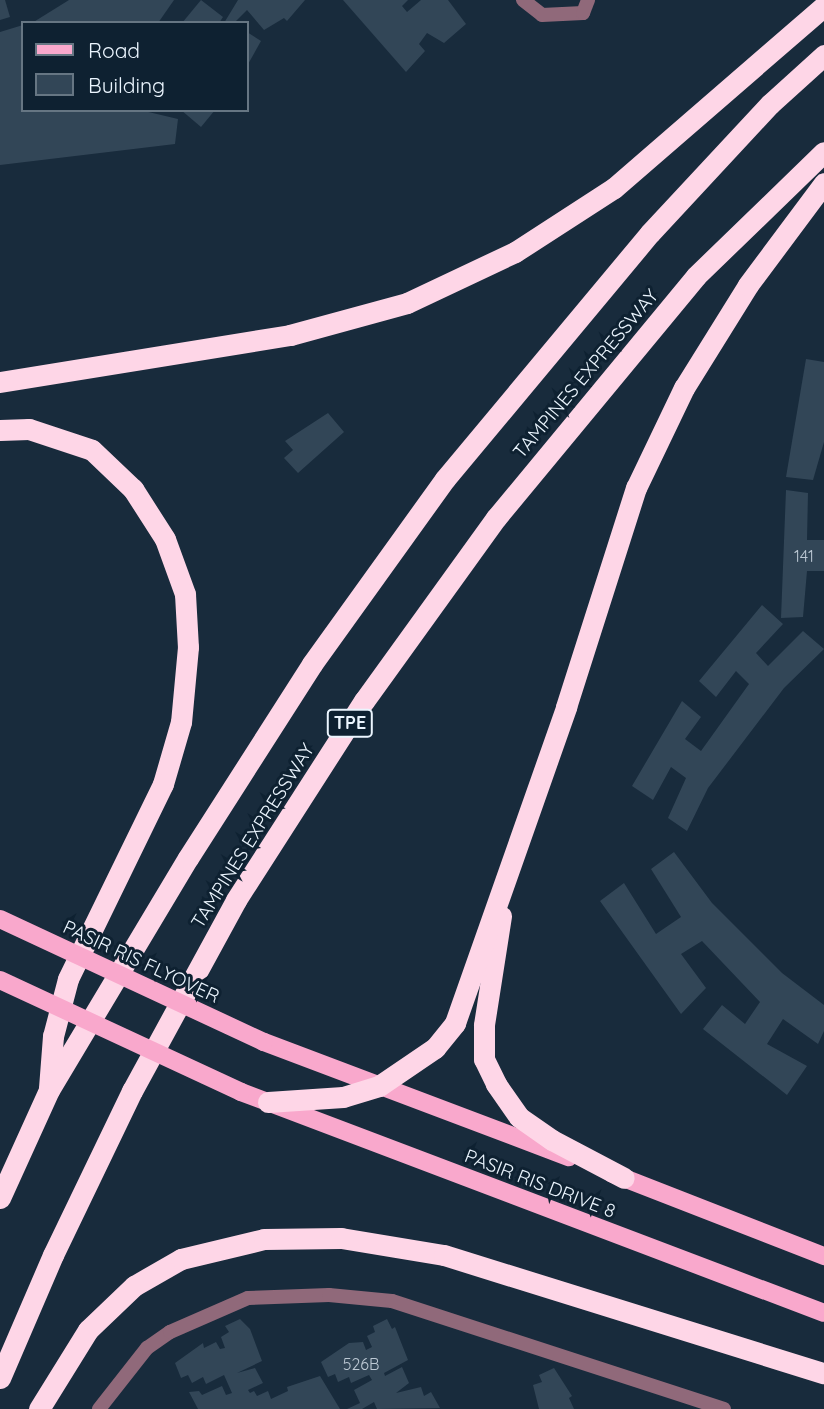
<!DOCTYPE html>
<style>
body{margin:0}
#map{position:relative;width:824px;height:1409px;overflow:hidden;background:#182b3c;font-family:Quicksand,sans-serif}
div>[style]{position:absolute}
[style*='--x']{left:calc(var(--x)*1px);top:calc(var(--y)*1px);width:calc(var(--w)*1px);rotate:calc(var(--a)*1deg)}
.building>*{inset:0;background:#324657}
.lane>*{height:14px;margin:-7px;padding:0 7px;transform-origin:7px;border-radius:7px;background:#90697a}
.street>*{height:14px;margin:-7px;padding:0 7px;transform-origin:7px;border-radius:7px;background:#90697a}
.primary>*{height:18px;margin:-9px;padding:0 9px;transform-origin:9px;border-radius:9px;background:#f9a8cc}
.highway>*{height:21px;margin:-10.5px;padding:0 10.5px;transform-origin:10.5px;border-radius:10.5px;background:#fed6e7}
.primary-bridge>*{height:18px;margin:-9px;padding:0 9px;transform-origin:9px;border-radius:9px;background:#f9a8cc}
span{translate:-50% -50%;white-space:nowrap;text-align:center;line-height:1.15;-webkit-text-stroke:6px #0e2131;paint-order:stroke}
.number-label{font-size:16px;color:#bdc9d4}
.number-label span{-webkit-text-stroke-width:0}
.shield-label span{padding:2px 5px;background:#0e2131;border:2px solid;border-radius:5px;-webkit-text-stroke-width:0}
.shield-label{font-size:18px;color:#ebf5fe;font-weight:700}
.street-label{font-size:19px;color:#ebf5fe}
.legend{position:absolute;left:21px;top:21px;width:228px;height:91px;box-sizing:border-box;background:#0e2131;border:2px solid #667683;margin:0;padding:9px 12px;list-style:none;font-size:21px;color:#ebf5fe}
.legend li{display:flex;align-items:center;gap:14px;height:35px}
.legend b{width:35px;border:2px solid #667683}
</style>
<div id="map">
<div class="building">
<div style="clip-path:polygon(0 0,5px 0,10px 17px,0 20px)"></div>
<div style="clip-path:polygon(69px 0,174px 0,158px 23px,32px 23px)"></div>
<div style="clip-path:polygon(201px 0,223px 17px,219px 23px,182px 23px)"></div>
<div style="clip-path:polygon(238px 0,305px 0,287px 21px,284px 18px,264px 30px,247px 10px,234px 23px,224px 23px)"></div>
<div style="clip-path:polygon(343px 0,408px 0,402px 6px,407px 12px,421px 0,448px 0,466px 24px,444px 43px,427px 33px,419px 44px,425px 51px,406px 72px)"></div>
<div style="clip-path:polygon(23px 25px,23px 110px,140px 110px,178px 119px,175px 144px,0 165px,0 32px)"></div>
<div style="clip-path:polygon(247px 32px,261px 41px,247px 66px)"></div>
<div style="clip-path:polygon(181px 110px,215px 110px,201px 127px)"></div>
<div style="clip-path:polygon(806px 359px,824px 362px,824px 442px,813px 480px,786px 477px)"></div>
<div style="clip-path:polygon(328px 413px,344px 432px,298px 473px,284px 458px,293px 450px,285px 441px)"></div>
<div style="clip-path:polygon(786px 490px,808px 493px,807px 540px,824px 540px,824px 571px,807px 571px,803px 617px,781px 618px)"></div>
<div style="clip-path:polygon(762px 605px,783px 624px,756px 653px,768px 666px,803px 631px,824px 649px,784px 688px,708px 788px,687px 831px,668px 818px,686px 778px,671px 767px,653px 800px,632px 786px,682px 701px,701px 717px,685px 739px,701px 751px,749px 684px,736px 671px,716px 697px,699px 681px)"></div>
<div style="clip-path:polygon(674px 852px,712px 903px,782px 973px,824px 1005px,824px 1031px,818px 1044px,783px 1019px,767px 1044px,807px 1066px,787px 1095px,703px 1029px,722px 1005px,745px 1024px,760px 1002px,702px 941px,681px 954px,706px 988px,681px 1014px,600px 901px,624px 883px,656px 934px,681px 917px,651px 869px)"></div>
<div style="clip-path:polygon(240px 1319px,250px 1329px,262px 1361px,237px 1373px,255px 1368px,263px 1383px,248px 1390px,250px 1393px,254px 1391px,257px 1396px,268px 1391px,271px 1399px,288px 1391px,287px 1387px,320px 1376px,340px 1409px,198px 1409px,189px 1392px,199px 1391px,202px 1395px,222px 1386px,226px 1395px,232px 1393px,224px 1375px,206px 1384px,203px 1377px,192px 1383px,188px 1375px,181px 1378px,175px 1363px,203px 1343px,204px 1348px,216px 1342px,220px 1349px,225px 1348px,221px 1337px,229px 1332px,225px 1326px)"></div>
<div style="clip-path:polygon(387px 1319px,392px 1329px,395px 1327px,408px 1360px,384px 1373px,385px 1376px,402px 1367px,409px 1383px,396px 1393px,421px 1387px,424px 1396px,431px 1392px,440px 1408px,377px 1409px,374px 1402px,362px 1409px,347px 1409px,360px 1403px,354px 1390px,372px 1380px,369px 1375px,351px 1383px,349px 1377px,338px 1382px,335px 1374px,328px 1377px,321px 1362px,349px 1343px,363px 1342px,366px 1350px,372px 1347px,367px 1336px,375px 1332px,373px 1326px)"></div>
<div style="clip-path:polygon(554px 1368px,572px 1396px,569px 1398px,574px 1409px,539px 1409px,533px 1385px,542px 1382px,539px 1375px)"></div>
</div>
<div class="lane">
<div style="--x:99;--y:1409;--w:78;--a:-51.8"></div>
<div style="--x:147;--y:1348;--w:28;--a:-35"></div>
<div style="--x:170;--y:1332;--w:85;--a:-23.6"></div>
<div style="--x:248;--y:1298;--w:81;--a:-2.1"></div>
<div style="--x:329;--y:1295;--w:63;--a:5.4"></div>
<div style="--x:392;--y:1301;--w:349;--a:18"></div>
</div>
<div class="street">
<div style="--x:523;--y:0;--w:24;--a:38"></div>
<div style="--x:542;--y:15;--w:41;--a:-2.8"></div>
<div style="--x:583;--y:13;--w:14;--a:-69"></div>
</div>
<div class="primary">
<div style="--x:264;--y:1042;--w:326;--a:20.7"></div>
<div style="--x:241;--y:1092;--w:623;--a:20.76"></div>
<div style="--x:611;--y:1173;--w:229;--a:21.3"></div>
</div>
<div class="highway">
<div style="--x:0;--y:382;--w:294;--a:-9.2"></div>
<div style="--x:290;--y:335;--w:121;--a:-15.3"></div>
<div style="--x:407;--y:303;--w:119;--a:-25.3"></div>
<div style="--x:515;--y:252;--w:118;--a:-32.9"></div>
<div style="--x:614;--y:188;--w:278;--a:-40.9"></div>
<div style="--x:0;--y:430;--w:29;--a:-2"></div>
<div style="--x:29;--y:429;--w:66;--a:18.4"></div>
<div style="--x:92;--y:450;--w:57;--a:43.6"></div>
<div style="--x:133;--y:489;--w:59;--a:57.4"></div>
<div style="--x:165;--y:539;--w:59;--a:70"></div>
<div style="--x:185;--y:594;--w:53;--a:86.8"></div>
<div style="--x:188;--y:647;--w:75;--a:95.3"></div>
<div style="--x:181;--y:722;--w:65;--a:106.2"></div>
<div style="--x:163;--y:784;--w:217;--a:116"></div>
<div style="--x:68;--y:979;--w:59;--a:104.7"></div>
<div style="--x:53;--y:1036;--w:52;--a:94.4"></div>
<div style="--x:501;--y:916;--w:110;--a:98.9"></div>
<div style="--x:484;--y:1025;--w:34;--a:90"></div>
<div style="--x:484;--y:1059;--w:28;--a:64"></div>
<div style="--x:496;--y:1084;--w:40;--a:55.1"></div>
<div style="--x:519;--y:1117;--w:40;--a:34.9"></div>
<div style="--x:552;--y:1140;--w:81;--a:27.8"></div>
<div style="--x:268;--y:1102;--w:75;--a:-3.8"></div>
<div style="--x:343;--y:1097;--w:38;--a:-17"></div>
<div style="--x:379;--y:1086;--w:68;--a:-34.2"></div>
<div style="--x:435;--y:1048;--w:32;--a:-51"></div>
<div style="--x:455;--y:1023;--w:335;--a:-70.6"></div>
<div style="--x:566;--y:707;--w:230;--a:-72.3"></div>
<div style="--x:636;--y:488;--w:111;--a:-64.4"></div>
<div style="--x:684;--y:388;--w:121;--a:-58.1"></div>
<div style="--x:748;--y:285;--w:127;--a:-53.3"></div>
<div style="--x:0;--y:1198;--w:119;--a:-65.6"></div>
<div style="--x:49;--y:1090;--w:270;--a:-59.1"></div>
<div style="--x:188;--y:858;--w:230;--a:-57.4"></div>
<div style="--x:312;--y:664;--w:228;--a:-54.3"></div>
<div style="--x:445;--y:479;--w:320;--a:-50.2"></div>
<div style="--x:650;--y:233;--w:176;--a:-47.1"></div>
<div style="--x:770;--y:104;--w:73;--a:-42.2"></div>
<div style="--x:0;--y:1378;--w:134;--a:-66.7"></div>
<div style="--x:53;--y:1255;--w:182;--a:-64.3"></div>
<div style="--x:132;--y:1091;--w:217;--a:-61.4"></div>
<div style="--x:236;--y:900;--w:237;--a:-57.3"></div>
<div style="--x:364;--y:701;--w:226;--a:-54.2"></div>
<div style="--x:496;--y:518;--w:314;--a:-50.4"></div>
<div style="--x:696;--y:276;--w:178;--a:-44.1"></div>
<div style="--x:39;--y:1409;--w:93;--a:-58.2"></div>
<div style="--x:88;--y:1330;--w:64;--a:-43.7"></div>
<div style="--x:134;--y:1286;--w:54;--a:-29.9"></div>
<div style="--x:181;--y:1259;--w:85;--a:-13.5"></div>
<div style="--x:264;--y:1239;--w:77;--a:-0.7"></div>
<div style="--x:341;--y:1238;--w:104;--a:9.4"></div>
<div style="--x:444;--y:1255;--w:398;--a:17.3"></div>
</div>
<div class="primary-bridge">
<div style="--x:0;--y:919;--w:291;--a:25"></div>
<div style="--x:0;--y:980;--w:266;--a:24.9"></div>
</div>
<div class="number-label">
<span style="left:804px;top:556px">141</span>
<span style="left:361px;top:1364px">526B</span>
</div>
<div class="shield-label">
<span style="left:350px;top:723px">TPE</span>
</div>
<div class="street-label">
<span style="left:586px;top:374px;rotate:-50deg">TAMPINES EXPRESSWAY</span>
<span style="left:253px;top:836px;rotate:-58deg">TAMPINES EXPRESSWAY</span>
<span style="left:141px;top:962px;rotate:25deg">PASIR RIS FLYOVER</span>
<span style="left:540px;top:1184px;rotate:21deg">PASIR RIS DRIVE 8</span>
</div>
<ul class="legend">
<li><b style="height:9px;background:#f9a8cc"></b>Road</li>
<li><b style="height:19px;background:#324657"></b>Building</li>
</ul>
</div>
